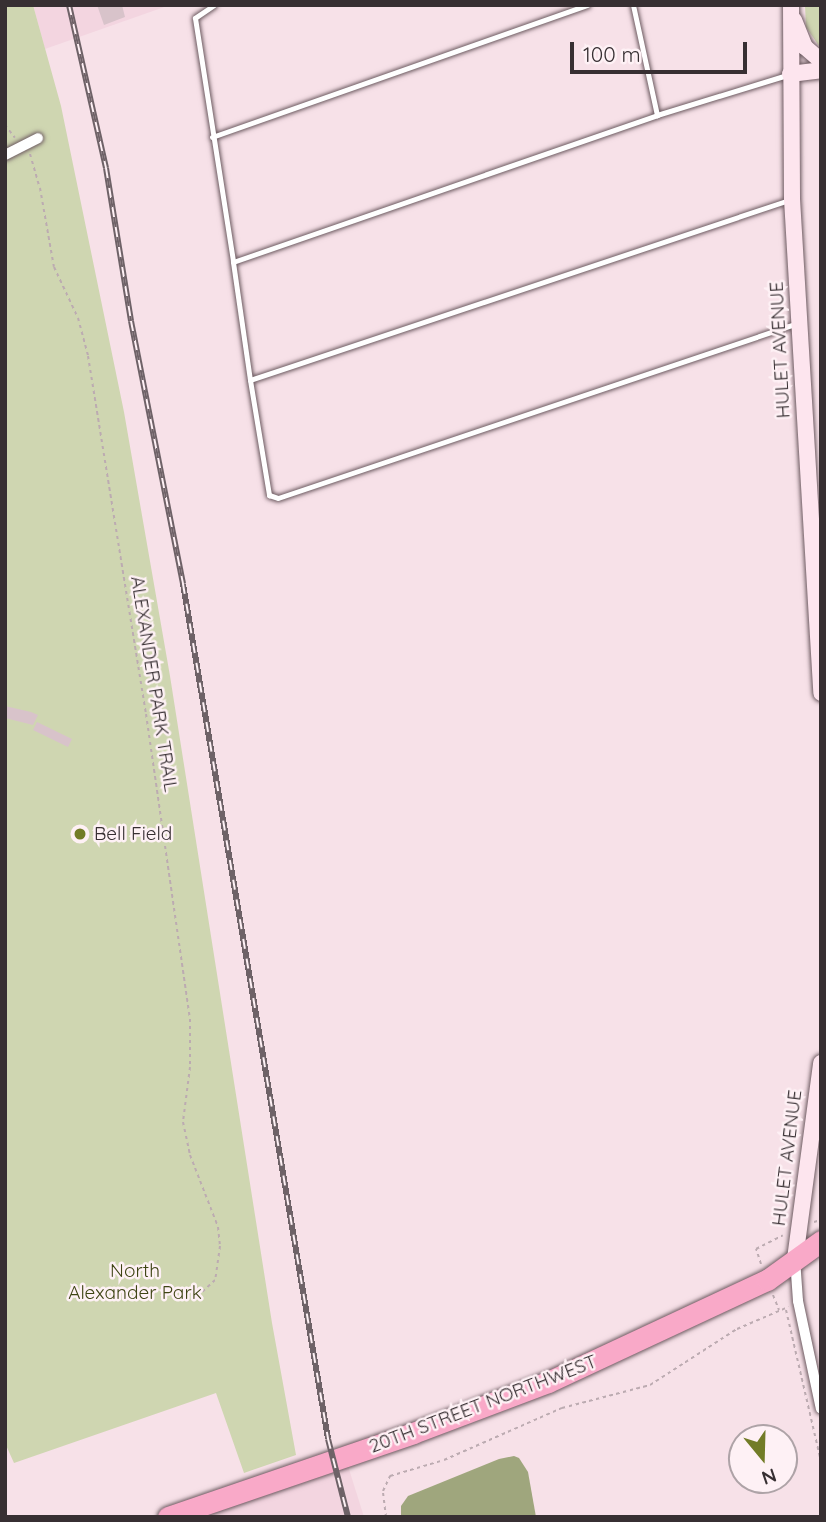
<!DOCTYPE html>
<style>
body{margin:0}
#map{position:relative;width:826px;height:1522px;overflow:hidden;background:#f7e1e8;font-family:Quicksand,sans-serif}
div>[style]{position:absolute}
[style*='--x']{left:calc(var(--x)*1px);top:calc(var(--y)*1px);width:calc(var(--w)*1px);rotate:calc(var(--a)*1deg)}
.built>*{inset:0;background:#f3d5e0}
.green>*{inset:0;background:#cfd6b1}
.water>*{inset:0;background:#9fa67d}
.building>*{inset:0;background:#d8c3ca}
.path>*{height:2px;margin-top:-1px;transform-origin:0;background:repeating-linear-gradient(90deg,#bcabb1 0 3.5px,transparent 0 7px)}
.roads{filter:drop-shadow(0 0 2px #6d5b61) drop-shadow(0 0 2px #6d5b61)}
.lane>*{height:5px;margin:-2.5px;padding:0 2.5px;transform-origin:2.5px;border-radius:2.5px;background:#fff}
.street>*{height:10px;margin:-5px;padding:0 5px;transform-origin:5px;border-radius:5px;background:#fff}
.secondary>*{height:16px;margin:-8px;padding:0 8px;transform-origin:8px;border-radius:8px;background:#fde5ee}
.highway>*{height:21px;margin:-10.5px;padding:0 10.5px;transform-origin:10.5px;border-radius:10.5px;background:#f9a9c8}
.rail>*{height:6px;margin-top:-3px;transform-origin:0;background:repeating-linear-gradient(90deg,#fef1f5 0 10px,#6e6267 0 20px);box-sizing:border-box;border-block:2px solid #6e6267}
.dots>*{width:19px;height:19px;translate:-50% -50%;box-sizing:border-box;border:4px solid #fef1f5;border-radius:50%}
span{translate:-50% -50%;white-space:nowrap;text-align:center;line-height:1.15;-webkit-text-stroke:5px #fef1f5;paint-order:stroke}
.street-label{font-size:19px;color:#372f32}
.poi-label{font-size:19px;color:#372f32}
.left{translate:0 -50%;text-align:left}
.park-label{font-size:19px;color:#3e4413}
.frame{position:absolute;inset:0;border:7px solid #372f32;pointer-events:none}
.north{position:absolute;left:728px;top:1424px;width:70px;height:70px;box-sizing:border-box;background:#fef1f5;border:2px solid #aea3a7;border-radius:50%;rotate:161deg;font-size:19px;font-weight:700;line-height:28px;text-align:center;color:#372f32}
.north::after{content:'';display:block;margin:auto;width:24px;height:32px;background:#727c27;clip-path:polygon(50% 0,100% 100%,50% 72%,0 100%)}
.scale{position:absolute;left:570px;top:42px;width:177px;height:32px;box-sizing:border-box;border:4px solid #372f32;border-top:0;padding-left:9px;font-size:21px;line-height:24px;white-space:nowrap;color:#372f32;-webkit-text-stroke:5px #fef1f5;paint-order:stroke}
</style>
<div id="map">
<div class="built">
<div style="clip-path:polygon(33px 5px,170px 5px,45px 49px)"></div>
<div style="clip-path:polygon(348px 1466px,364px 1517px,200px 1517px)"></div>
</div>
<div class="green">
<div style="clip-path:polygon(5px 5px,33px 5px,61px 106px,124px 412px,170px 676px,272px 1323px,296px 1455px,244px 1473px,216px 1393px,14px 1463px,5px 1443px)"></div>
<div style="clip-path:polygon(805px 5px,821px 5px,821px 49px,806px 27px)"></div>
</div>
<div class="water">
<div style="clip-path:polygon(514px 1456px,519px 1458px,528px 1472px,536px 1517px,401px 1517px,401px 1506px,408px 1496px,499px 1459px)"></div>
</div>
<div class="building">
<div style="clip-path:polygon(97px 5px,122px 5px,125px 17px,104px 25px)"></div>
<div style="clip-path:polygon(5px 706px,31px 712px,38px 715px,33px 725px,5px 718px)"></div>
<div style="clip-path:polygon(37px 722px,72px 739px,68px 747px,33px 730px)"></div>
</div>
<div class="path">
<div style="--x:5;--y:125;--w:16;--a:52"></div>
<div style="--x:30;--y:154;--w:35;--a:74"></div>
<div style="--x:40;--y:188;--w:80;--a:80"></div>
<div style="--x:54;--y:267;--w:56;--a:64.8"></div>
<div style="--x:78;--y:318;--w:39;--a:75"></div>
<div style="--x:88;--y:356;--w:363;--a:80.8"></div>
<div style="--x:146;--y:714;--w:308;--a:81.8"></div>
<div style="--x:190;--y:1019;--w:48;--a:90"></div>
<div style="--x:190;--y:1067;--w:55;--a:97.3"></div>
<div style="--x:183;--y:1122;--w:34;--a:78"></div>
<div style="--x:190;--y:1155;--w:77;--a:68.7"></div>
<div style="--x:218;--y:1227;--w:19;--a:84"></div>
<div style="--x:220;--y:1246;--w:34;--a:98"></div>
<div style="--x:215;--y:1280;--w:21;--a:137"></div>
<div style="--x:814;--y:1222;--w:7;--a:-16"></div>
<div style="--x:761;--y:1264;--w:16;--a:-108"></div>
<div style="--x:756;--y:1249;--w:30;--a:-27"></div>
<div style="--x:773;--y:1295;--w:16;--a:68"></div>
<div style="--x:786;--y:1310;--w:156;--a:77"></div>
<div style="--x:386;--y:1517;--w:26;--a:-97"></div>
<div style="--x:383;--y:1491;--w:17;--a:-65"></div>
<div style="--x:390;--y:1476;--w:56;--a:-16.5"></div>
<div style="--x:444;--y:1460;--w:129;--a:-23.8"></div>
<div style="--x:562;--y:1408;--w:91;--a:-14.6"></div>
<div style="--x:650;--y:1385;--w:103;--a:-32.8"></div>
<div style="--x:737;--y:1329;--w:56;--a:-23.3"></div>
</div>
<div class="roads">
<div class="lane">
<div style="--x:214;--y:5;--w:23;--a:146"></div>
<div style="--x:195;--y:18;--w:247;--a:81.1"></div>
<div style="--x:233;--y:262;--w:449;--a:-19.1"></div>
<div style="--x:657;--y:115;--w:136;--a:-17.1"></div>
<div style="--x:633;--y:5;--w:113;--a:77.7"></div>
<div style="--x:212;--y:137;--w:398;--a:-19.4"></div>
<div style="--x:789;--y:200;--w:568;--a:161.53"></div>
<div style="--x:250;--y:380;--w:117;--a:80.6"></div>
<div style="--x:269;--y:495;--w:9;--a:18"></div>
<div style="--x:278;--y:498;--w:545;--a:-18.6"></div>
<div style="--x:233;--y:262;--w:119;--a:81.8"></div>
</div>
<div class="street">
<div style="--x:5;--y:155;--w:37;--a:-27"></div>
<div style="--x:795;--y:1259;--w:42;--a:85.9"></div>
<div style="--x:798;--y:1301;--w:110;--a:78"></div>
</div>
<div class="secondary">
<div style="--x:791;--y:5;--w:194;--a:89.7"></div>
<div style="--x:792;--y:199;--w:495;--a:86.6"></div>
<div style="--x:794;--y:20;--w:29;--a:68"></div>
<div style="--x:805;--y:47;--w:21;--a:41"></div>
<div style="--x:790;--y:74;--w:31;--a:-7"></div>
<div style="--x:795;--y:1259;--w:198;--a:-82.4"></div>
</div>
<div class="highway">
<div style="--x:168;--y:1517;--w:259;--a:-18.9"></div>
<div style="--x:413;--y:1433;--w:144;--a:-20.7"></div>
<div style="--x:548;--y:1382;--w:242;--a:-25"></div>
<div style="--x:767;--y:1280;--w:67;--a:-35.8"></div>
</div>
</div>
<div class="rail">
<div style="--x:69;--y:5;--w:167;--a:77.2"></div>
<div style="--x:106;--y:168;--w:155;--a:80.7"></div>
<div style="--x:131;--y:321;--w:268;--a:78.8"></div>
<div style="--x:183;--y:584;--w:867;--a:80.37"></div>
<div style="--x:328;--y:1439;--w:81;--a:75.6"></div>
</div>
<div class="dots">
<div style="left:80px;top:834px;background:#727c27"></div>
</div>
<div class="street-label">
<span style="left:780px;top:350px;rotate:-93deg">HULET AVENUE</span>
<span style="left:154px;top:684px;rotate:81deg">ALEXANDER PARK TRAIL</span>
<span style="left:787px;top:1158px;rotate:-83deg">HULET AVENUE</span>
<span style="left:483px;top:1404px;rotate:-21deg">20TH STREET NORTHWEST</span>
</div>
<div class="poi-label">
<span class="left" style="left:94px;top:834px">Bell Field</span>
</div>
<div class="park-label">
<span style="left:135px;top:1282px">North<br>Alexander Park</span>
</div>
<div class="frame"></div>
<div class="north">N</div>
<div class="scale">100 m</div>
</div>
